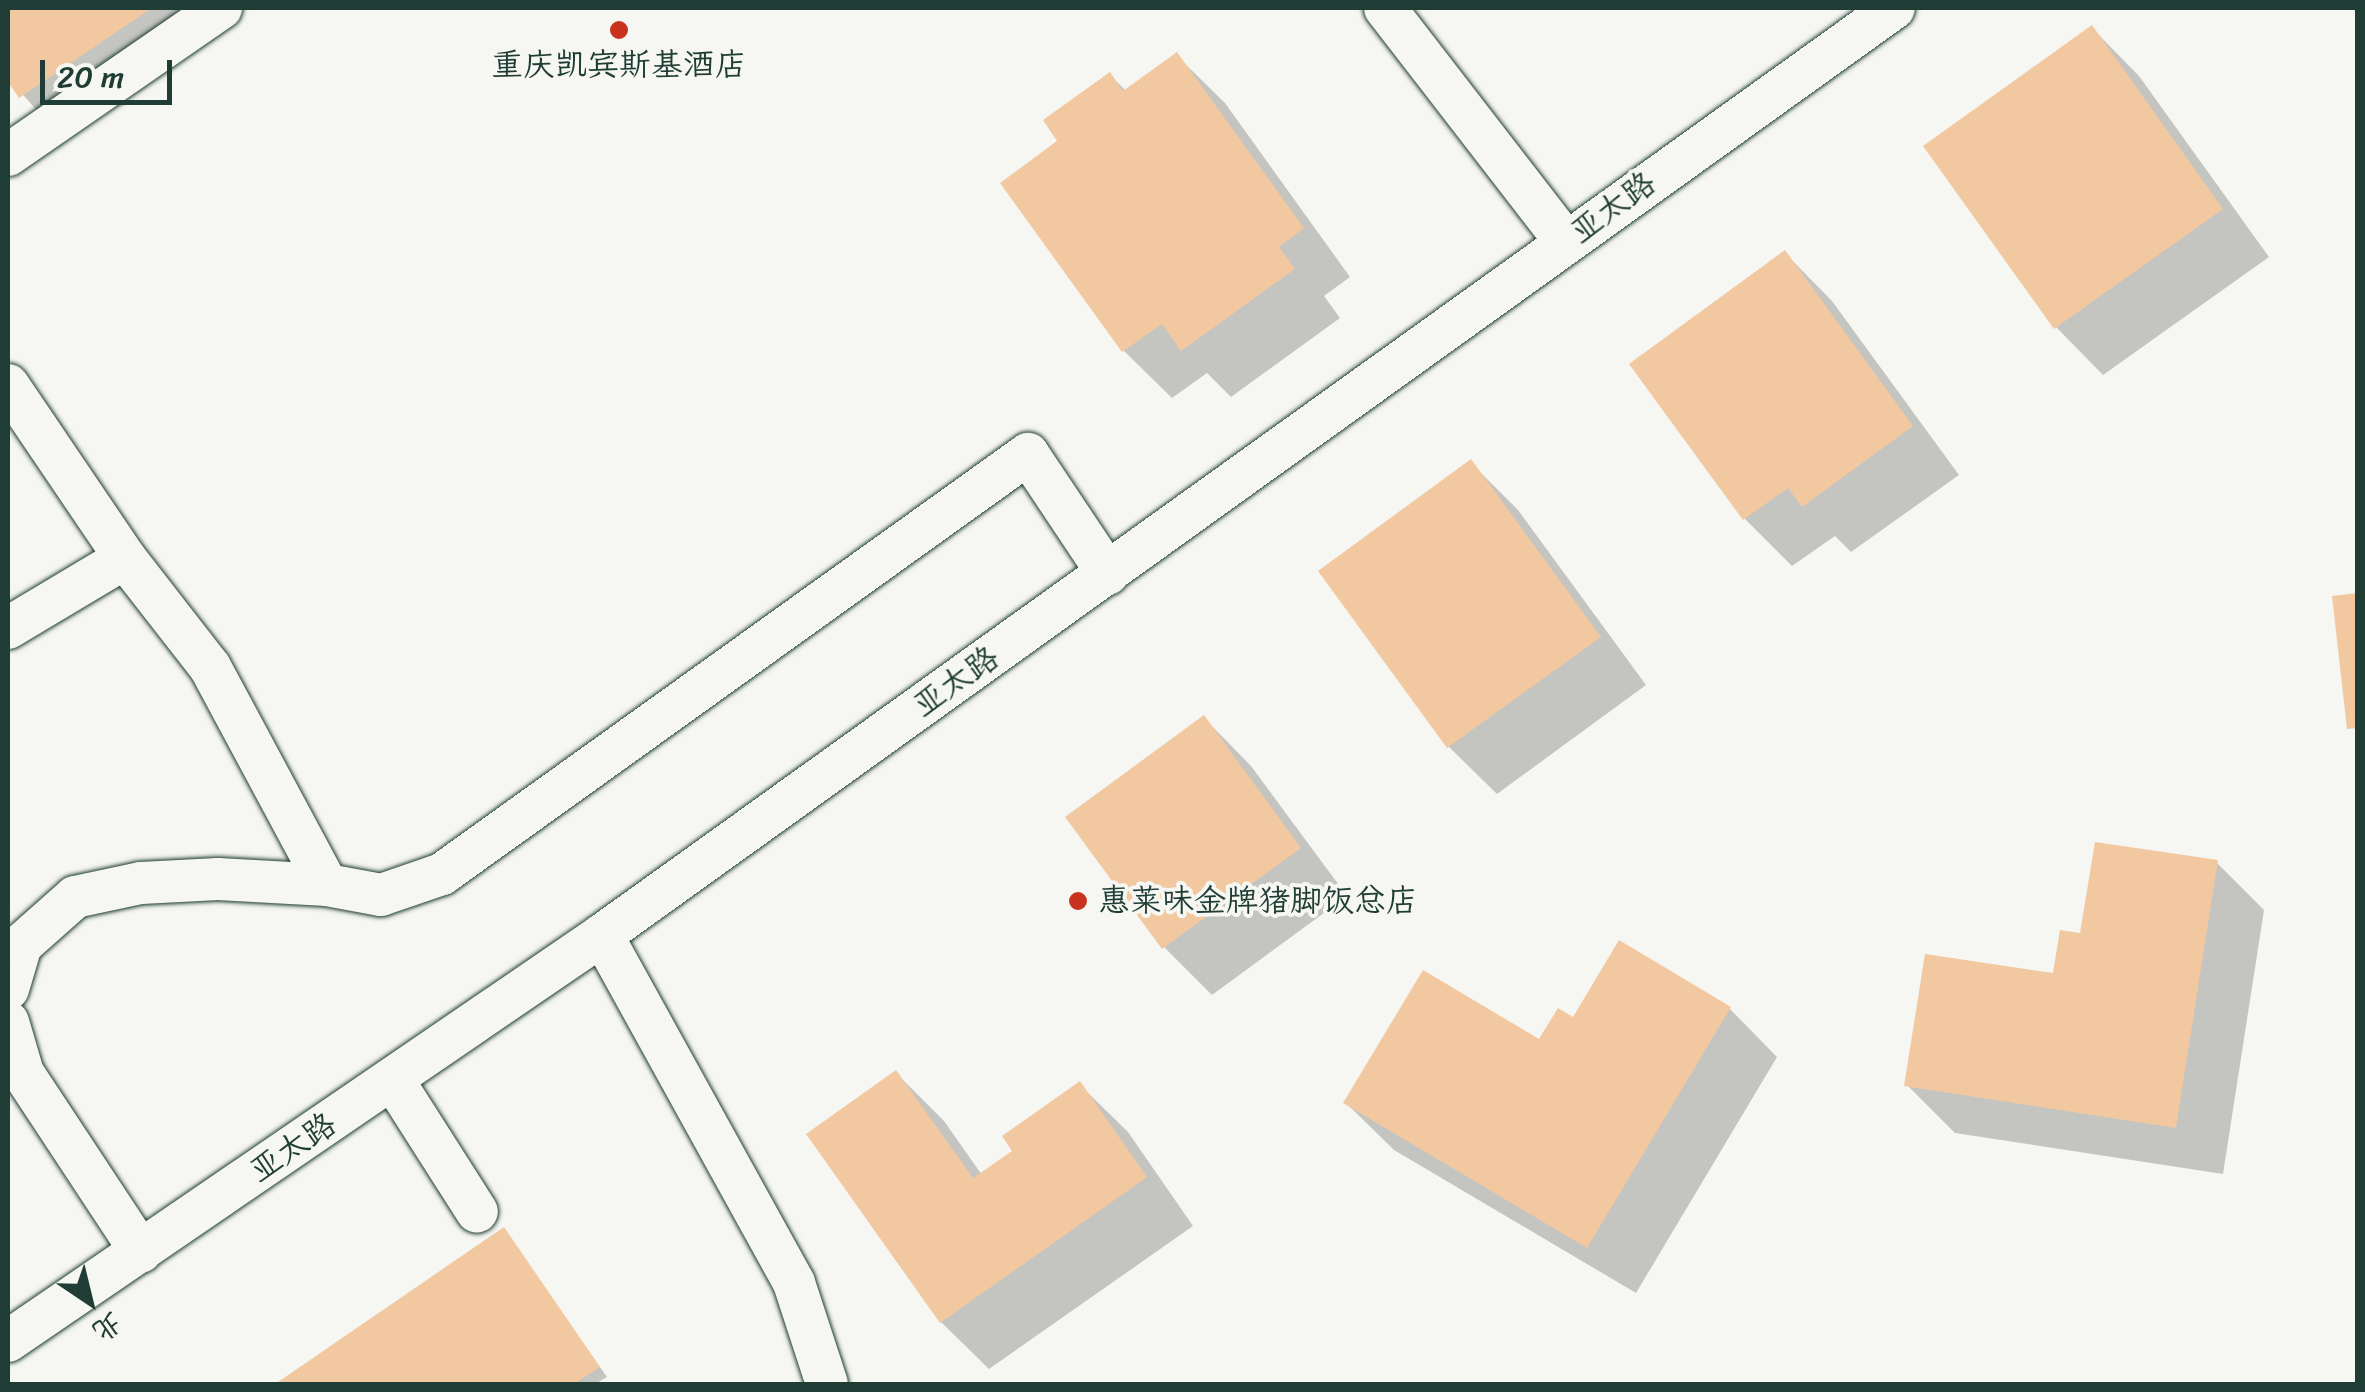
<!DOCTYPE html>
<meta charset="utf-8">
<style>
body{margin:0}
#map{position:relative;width:2365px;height:1392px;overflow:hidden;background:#f6f6f2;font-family:Sriracha,"LXGW WenKai TC",sans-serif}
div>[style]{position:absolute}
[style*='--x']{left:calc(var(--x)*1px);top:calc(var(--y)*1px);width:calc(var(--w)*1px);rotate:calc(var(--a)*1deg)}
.shadow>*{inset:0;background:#0003}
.building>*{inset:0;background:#f2c8a1}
.roads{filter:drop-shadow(0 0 2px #1f3d34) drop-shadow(0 0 2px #1f3d34)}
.minor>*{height:42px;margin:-21px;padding:0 21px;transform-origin:21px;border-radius:21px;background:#f6f6f2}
.dots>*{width:28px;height:28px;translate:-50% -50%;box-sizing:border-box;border:5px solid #f6f6f2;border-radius:50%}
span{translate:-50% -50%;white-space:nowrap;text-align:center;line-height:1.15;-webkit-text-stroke:8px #f6f6f2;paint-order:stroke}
.poi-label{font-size:32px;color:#1f3d34}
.left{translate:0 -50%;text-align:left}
.street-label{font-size:32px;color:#1f3d34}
.frame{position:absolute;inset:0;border:10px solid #1f3d34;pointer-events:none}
.north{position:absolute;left:40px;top:1252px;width:100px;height:100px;-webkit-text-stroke:8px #f6f6f2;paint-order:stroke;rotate:145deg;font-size:28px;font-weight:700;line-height:40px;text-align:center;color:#1f3d34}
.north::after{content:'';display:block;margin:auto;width:35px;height:45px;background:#1f3d34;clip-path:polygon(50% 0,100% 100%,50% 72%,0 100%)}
.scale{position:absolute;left:40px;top:60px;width:132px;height:45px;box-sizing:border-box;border:5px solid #1f3d34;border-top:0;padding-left:12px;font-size:30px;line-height:35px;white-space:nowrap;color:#1f3d34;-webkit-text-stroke:8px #f6f6f2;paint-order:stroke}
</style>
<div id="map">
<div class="shadow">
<div style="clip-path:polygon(8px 8px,238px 8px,56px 132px,8px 78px)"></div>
<div style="clip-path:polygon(2092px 28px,2139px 76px,2269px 257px,2103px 375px,2056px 327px)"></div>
<div style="clip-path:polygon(1177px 56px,1225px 103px,1350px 277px,1324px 296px,1340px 318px,1231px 397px,1207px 373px,1172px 398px,1124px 351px,1004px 183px,1061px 142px,1110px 75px,1127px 92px)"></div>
<div style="clip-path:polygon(1785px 253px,1832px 301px,1959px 475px,1851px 552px,1835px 536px,1792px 566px,1745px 519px)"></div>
<div style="clip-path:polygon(1471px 463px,1518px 510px,1646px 685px,1497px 794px,1449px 747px,1321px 572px)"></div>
<div style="clip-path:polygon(1204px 718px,1251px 766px,1347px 896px,1212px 995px,1164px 947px)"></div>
<div style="clip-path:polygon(2216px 862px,2264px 910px,2223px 1174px,1955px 1133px,1907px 1085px)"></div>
<div style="clip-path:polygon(1730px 1009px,1777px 1057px,1636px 1293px,1394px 1150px,1346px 1103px,1540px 1042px)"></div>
<div style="clip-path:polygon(896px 1073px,944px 1121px,982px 1175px,1015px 1151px,1080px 1085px,1128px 1132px,1193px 1226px,989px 1369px,941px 1322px)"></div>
<div style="clip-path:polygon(503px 1231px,607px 1377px,595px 1384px,279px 1384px)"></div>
</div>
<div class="building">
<div style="clip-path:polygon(8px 8px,152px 8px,19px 98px,8px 82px)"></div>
<div style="clip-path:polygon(2092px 25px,2223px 209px,2054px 329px,1923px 146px)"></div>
<div style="clip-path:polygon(1177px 52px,1304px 228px,1279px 247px,1295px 269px,1181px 351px,1162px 324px,1122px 352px,1000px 183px,1057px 141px,1043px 120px,1110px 72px,1123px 91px)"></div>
<div style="clip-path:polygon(1785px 250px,1913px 426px,1802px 507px,1788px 488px,1743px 520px,1629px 364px)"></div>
<div style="clip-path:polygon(1471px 459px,1601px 637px,1447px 748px,1318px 571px)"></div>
<div style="clip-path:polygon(2358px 593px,2358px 728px,2347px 729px,2332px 596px)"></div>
<div style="clip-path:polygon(1204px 715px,1301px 848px,1162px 949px,1065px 817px)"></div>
<div style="clip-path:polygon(2095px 842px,2218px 860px,2176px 1128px,1904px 1086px,1925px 954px,2053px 973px,2060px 930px,2080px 933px)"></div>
<div style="clip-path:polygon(1619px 940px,1731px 1007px,1587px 1248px,1343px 1103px,1423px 970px,1539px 1039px,1558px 1008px,1573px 1017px)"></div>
<div style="clip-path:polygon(896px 1070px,973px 1178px,1012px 1151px,1002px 1136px,1080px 1081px,1147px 1177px,940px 1323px,806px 1134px)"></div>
<div style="clip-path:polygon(504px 1227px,600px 1367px,574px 1384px,275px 1384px)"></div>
</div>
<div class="roads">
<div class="minor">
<div style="--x:1385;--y:8;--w:296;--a:52.3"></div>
<div style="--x:8;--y:155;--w:259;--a:-34.6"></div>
<div style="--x:8;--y:385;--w:209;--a:55.9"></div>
<div style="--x:125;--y:558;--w:138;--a:52.1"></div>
<div style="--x:210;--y:667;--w:247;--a:61.8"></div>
<div style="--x:8;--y:628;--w:136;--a:-30.9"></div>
<div style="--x:602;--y:935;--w:397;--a:61.1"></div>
<div style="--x:794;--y:1283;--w:106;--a:71.9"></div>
<div style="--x:8;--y:989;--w:46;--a:-73.5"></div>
<div style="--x:21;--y:945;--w:72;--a:-41.6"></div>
<div style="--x:75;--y:897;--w:67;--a:-12"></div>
<div style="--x:141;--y:883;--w:77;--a:-3"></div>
<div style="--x:218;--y:879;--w:109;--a:3.2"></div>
<div style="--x:327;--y:885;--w:55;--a:10.5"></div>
<div style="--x:381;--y:895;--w:65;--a:-19"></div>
<div style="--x:442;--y:874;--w:721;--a:-35.63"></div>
<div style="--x:1028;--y:454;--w:144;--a:56.3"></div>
<div style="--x:8;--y:1022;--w:53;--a:73.6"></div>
<div style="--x:23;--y:1073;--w:214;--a:56.6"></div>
<div style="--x:393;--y:1080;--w:156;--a:57.5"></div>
<div style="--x:8;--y:1341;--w:719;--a:-34.35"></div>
<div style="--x:602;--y:935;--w:1590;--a:-35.66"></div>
</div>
</div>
<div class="dots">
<div style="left:619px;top:30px;background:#c8321e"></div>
<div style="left:1078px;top:901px;background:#c8321e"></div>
</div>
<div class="poi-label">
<span style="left:619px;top:65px">重庆凯宾斯基酒店</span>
<span class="left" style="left:1098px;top:901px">惠莱味金牌猪脚饭总店</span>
</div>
<div class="street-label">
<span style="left:1613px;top:208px;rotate:-36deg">亚太路</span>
<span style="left:956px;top:682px;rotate:-35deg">亚太路</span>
<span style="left:293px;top:1148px;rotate:-34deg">亚太路</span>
</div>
<div class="frame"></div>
<div class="north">北</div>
<div class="scale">20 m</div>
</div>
